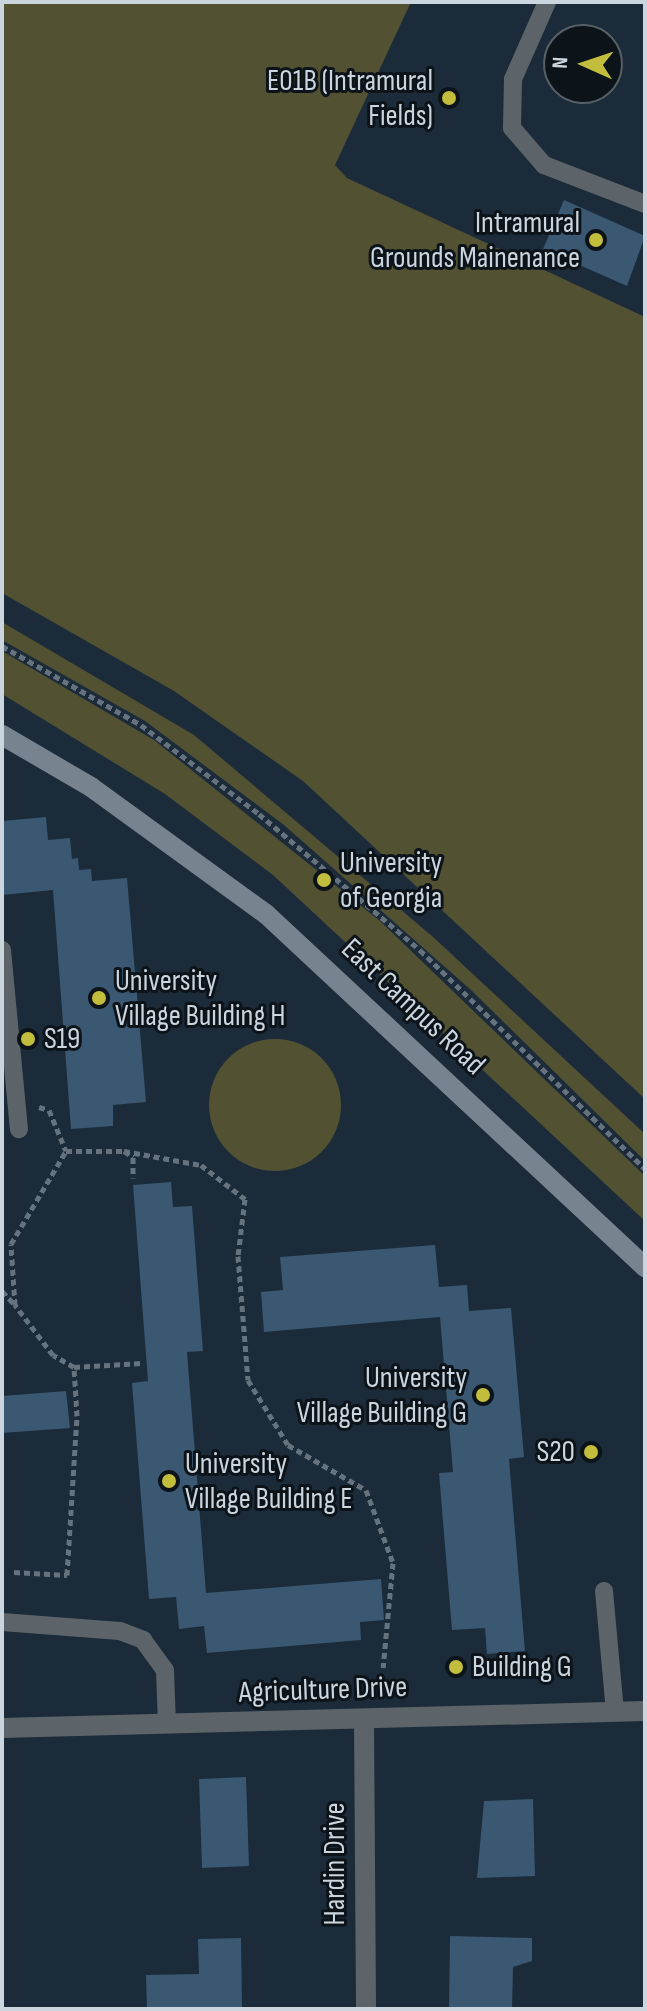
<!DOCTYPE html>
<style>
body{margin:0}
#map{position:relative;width:647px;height:2011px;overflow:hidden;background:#1b2b39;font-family:"Sofia Sans Condensed",sans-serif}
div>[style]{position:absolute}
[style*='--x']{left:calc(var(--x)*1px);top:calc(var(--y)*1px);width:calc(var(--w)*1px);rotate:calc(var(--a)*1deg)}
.green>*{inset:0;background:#525132}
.round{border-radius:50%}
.building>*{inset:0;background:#3a5871}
.path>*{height:5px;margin-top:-2.5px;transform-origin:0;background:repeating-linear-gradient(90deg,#66737f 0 6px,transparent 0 10px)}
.service>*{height:18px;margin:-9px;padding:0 9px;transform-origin:9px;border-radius:9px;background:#5c646a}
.minor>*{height:20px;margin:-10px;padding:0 10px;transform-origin:10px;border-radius:10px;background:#5c646a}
.secondary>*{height:20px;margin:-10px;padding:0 10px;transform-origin:10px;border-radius:10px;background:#77848f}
.dots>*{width:22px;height:22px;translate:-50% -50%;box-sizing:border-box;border:4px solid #0c1319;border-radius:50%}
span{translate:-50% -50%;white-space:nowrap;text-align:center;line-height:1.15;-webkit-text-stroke:6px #0c1319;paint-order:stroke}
.poi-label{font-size:30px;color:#cbd5de}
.right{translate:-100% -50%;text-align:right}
.left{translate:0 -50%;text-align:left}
.street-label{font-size:30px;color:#cbd5de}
.frame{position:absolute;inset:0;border:4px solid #cbd5de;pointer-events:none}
.north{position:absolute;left:543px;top:24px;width:80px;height:80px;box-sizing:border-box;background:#0c1319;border:2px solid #586168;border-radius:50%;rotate:273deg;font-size:22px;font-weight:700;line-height:32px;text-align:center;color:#cbd5de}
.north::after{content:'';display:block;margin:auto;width:28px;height:36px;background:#c3bd3e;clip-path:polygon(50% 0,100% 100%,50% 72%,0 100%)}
</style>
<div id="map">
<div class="green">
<div style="clip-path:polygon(2px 2px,411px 2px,335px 165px,347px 178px,645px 317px,645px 1099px,303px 781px,174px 691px,2px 593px)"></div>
<div style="clip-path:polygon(2px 622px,194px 735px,432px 936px,645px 1134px,645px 1161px,471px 990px,284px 825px,145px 721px,2px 640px)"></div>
<div style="clip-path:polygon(2px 651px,154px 740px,380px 921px,645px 1176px,645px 1221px,273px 875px,165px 794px,2px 694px)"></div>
<div class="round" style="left:209px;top:1039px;width:132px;height:132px"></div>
</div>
<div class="building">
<div style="clip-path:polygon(564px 200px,645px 236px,627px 286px,543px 249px)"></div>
<div style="clip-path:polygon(46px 817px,48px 840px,70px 838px,72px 859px,78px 858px,79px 870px,91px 869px,92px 881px,127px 878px,146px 1102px,113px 1105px,113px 1126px,71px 1129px,53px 890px,2px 895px,2px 821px)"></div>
<div style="clip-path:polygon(171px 1182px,173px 1207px,192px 1206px,203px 1351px,187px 1352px,206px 1593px,381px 1579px,384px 1620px,360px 1622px,361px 1640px,207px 1653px,204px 1626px,179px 1629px,176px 1597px,149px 1599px,132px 1383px,148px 1381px,133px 1185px)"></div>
<div style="clip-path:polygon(435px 1245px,439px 1287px,467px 1285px,469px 1311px,511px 1308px,524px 1457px,509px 1459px,525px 1651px,487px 1654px,485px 1628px,452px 1630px,439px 1473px,453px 1472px,440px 1317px,264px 1332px,261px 1292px,283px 1290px,280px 1257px)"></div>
<div style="clip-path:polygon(66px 1391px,70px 1428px,2px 1433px,2px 1396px)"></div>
<div style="clip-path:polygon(246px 1777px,249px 1866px,202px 1868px,199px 1779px)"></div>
<div style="clip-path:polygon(533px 1799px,535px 1876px,477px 1878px,484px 1801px)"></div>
<div style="clip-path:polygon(450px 1936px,532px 1938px,532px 1961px,513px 1967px,512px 2009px,449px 2009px)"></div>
<div style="clip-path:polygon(241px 1938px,242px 2009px,147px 2009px,146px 1975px,199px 1974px,198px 1939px)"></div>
</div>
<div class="path">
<div style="--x:2;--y:646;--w:160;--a:29.6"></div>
<div style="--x:141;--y:725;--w:148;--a:37"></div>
<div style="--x:259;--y:814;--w:211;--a:40.2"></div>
<div style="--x:420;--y:950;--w:314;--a:44.2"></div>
<div style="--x:39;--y:1107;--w:10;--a:17"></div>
<div style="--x:49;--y:1110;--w:44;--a:67.5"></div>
<div style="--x:124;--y:1151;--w:78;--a:10.3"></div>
<div style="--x:201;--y:1165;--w:56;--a:37.7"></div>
<div style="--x:245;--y:1199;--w:57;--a:97"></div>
<div style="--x:238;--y:1256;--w:124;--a:85.4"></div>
<div style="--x:248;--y:1380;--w:76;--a:58.4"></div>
<div style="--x:288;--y:1445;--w:90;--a:30"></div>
<div style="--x:366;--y:1490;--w:78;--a:69.7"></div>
<div style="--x:393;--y:1563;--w:105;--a:95.4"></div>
<div style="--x:2;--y:1291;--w:18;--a:47"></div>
<div style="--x:74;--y:1367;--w:68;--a:-3.4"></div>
<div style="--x:14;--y:1572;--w:53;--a:3.2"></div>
<div style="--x:67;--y:1575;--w:159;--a:-86.4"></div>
<div style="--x:77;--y:1416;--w:49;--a:-93.5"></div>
<div style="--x:74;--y:1367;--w:24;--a:-150"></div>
<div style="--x:53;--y:1355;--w:63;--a:-127.2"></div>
<div style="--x:15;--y:1305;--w:61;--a:-93.8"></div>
<div style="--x:11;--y:1244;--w:108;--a:-59.4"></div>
<div style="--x:66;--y:1151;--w:58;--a:0"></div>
<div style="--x:124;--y:1151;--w:11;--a:34"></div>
<div style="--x:133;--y:1157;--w:21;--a:90"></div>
</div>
<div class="service">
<div style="--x:547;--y:2;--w:84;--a:113.8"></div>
<div style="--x:513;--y:79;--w:49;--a:91.2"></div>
<div style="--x:512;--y:128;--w:49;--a:49.1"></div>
<div style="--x:544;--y:165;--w:108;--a:21.1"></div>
<div style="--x:2;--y:950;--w:180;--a:84.6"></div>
<div style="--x:604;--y:1591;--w:121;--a:84.8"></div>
<div style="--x:2;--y:1622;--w:118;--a:4.4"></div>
<div style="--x:120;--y:1631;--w:25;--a:21"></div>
<div style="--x:143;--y:1640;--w:37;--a:54"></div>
<div style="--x:165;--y:1670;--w:54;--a:87.9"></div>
</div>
<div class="minor">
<div style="--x:364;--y:1719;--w:290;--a:89.6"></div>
<div style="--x:2;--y:1728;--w:643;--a:-1.51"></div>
</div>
<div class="secondary">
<div style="--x:2;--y:735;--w:103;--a:30.3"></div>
<div style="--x:91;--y:787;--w:216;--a:36"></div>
<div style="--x:266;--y:914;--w:518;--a:42.97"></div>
</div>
<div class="dots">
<div style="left:449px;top:98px;background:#c3bd3e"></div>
<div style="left:596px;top:240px;background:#c3bd3e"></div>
<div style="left:324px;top:880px;background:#c3bd3e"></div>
<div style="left:99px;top:998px;background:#c3bd3e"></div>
<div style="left:28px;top:1039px;background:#c3bd3e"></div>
<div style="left:483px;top:1395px;background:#c3bd3e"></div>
<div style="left:591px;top:1452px;background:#c3bd3e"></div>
<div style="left:169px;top:1481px;background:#c3bd3e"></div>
<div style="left:456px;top:1667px;background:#c3bd3e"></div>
</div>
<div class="poi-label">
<span class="right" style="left:433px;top:98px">E01B (Intramural<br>Fields)</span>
<span class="right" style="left:580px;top:240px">Intramural<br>Grounds Mainenance</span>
<span class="left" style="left:340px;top:880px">University<br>of Georgia</span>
<span class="left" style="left:115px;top:998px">University<br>Village Building H</span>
<span class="left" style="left:44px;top:1039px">S19</span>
<span class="right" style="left:467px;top:1395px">University<br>Village Building G</span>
<span class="right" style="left:575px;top:1452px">S20</span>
<span class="left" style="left:185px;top:1481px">University<br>Village Building E</span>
<span class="left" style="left:472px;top:1667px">Building G</span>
</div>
<div class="street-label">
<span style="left:413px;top:1007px;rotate:43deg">East Campus Road</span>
<span style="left:323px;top:1690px;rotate:-2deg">Agriculture Drive</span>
<span style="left:335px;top:1864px;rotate:-90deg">Hardin Drive</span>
</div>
<div class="frame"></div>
<div class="north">N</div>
</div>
